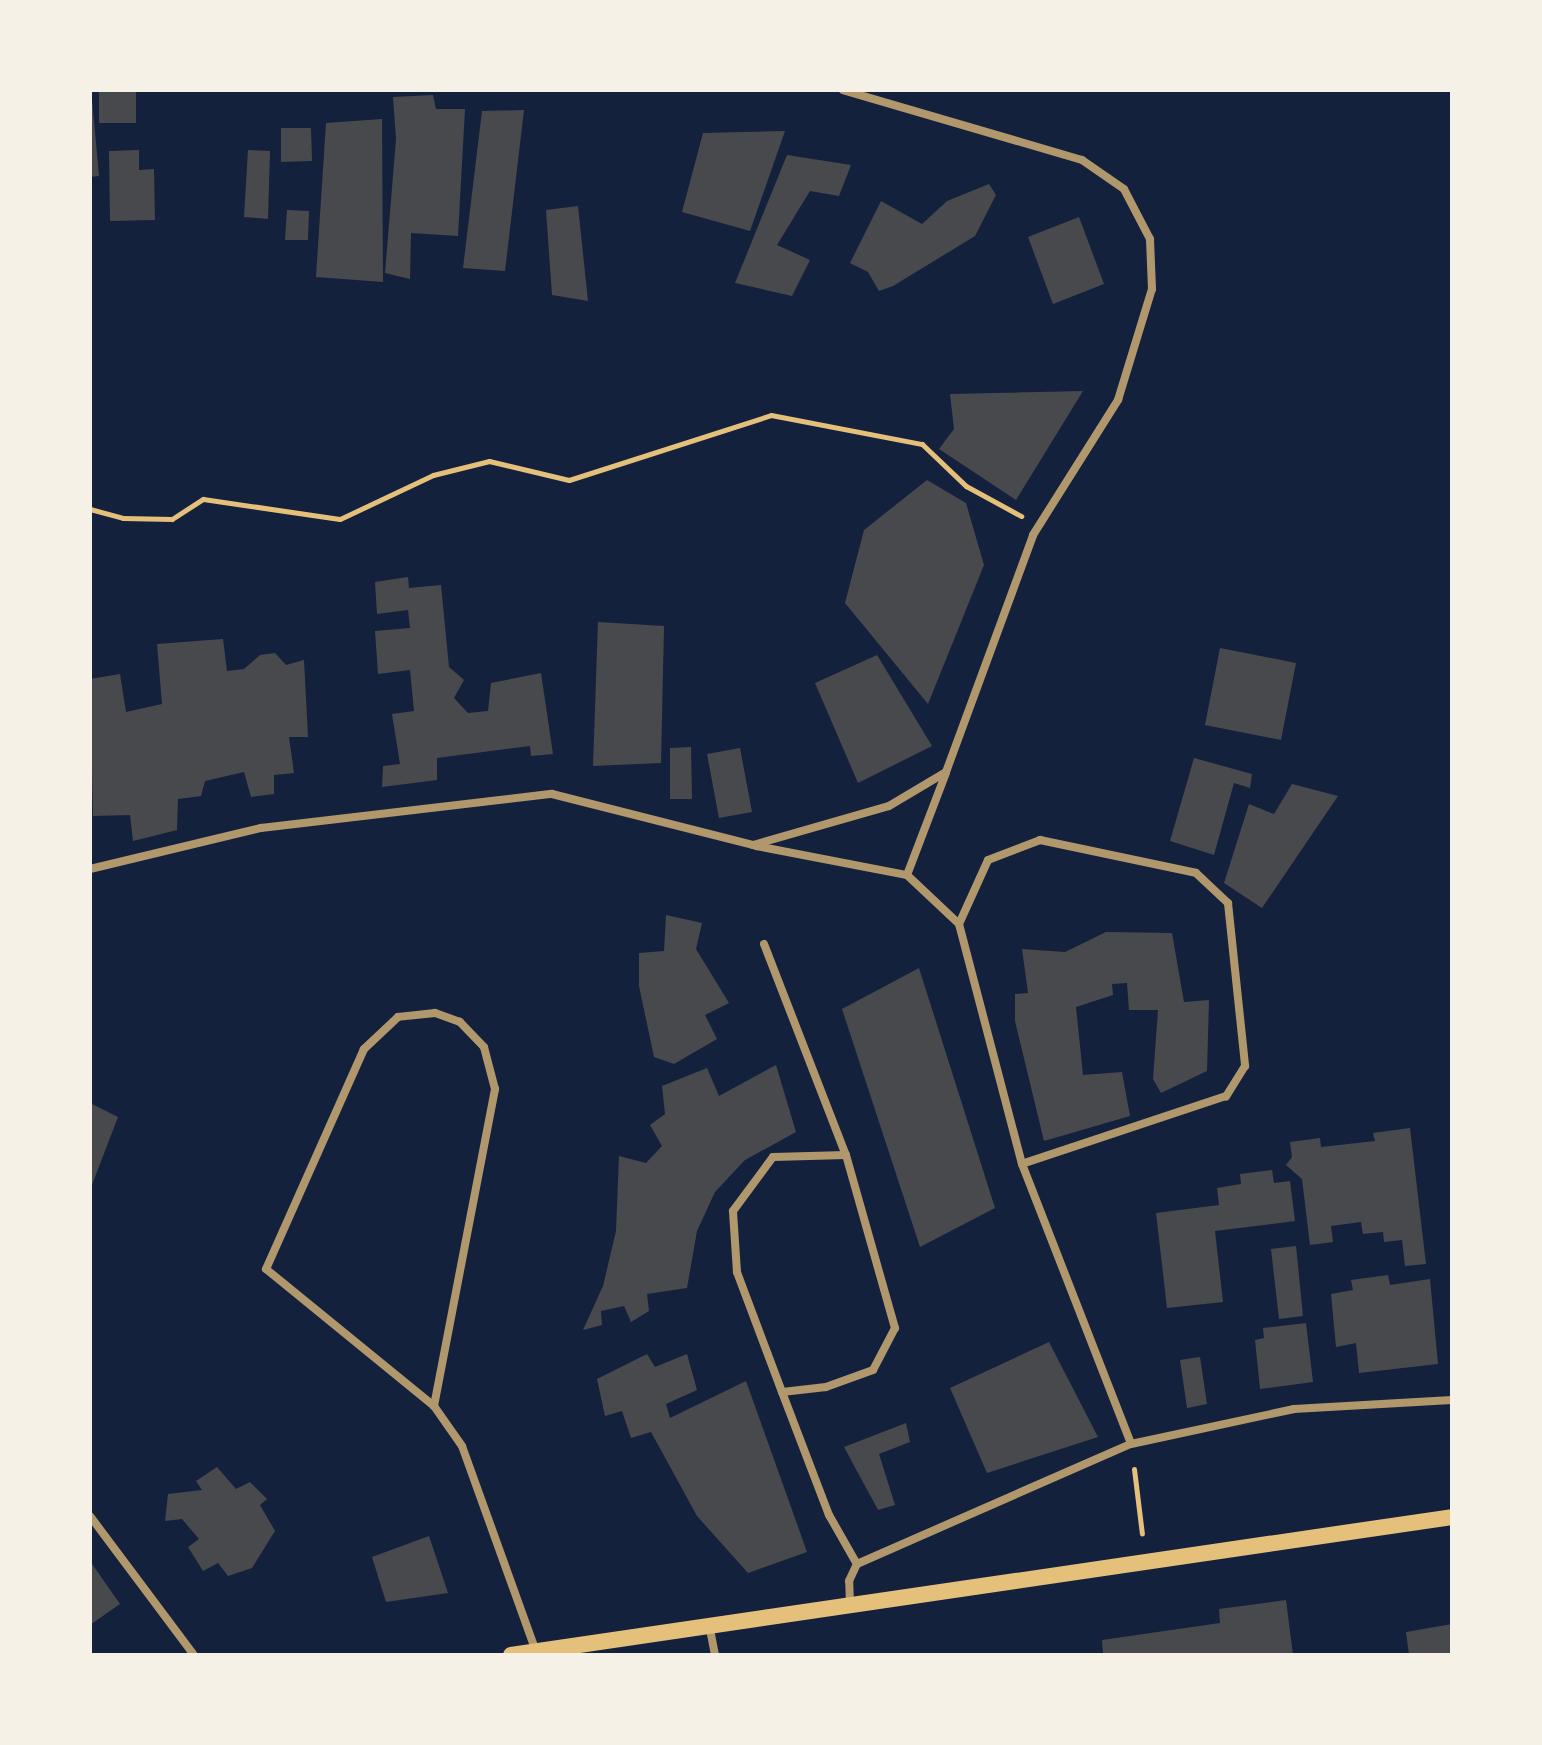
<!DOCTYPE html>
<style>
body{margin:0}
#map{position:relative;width:1542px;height:1745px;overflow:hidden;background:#14213d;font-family:"Titillium Web",sans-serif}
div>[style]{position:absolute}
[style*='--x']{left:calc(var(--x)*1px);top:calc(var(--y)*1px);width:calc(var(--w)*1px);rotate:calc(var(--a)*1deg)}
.building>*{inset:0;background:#48494c}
.path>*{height:5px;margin:-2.5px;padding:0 2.5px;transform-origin:2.5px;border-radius:2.5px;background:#e5c07b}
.minor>*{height:8px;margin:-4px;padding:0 4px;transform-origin:4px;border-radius:4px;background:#b1986c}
.secondary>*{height:16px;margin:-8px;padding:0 8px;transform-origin:8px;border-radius:8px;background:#e5c07b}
span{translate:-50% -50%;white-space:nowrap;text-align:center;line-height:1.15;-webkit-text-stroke:6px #f6f1e7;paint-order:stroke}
.frame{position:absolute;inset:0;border:92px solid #f6f1e7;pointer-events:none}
</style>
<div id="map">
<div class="building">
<div style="clip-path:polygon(99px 90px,136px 90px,136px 123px,99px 123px)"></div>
<div style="clip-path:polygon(433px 95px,436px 109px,465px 109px,458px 236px,411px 233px,410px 279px,385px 273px,396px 139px,393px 97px)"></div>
<div style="clip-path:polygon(92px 99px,99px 176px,90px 177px,90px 100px)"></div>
<div style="clip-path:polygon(524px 110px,505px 271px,463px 268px,482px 111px)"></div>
<div style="clip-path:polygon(382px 119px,383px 282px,316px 277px,326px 123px)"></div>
<div style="clip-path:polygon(281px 128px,311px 128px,312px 161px,281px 162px)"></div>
<div style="clip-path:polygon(785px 131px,750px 231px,682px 212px,703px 133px)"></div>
<div style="clip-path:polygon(139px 150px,139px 170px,154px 169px,155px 220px,110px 221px,109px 151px)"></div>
<div style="clip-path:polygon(248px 150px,270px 151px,268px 219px,244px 217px)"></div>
<div style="clip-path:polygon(787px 155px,851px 165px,839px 196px,810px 191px,777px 245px,810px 260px,792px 296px,735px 283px)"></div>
<div style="clip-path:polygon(989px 184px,996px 195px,975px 236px,893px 286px,879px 291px,868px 272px,850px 263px,881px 201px,922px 224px,947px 201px)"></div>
<div style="clip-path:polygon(578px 206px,588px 301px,552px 295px,546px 210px)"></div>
<div style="clip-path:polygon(287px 210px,309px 211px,308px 240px,285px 240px)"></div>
<div style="clip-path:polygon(1079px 217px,1104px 284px,1053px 304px,1028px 237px)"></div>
<div style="clip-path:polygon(1083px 391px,1016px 500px,939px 449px,954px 429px,950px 394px)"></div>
<div style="clip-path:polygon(927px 480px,966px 503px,984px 565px,928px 704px,845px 603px,864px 530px)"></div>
<div style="clip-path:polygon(408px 577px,409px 588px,441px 585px,449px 667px,464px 680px,454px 698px,468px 713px,488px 711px,491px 683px,541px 673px,553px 754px,531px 756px,530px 746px,437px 758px,437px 780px,382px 787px,383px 766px,400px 764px,392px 714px,414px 711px,410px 670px,378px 674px,375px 631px,410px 628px,408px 610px,377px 614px,375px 582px)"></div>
<div style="clip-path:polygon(598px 622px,664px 626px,661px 763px,593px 766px)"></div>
<div style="clip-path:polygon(223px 639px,227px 671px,244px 669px,260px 655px,275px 653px,286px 665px,304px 660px,308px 737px,289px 737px,294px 773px,274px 775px,274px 794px,251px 797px,244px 772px,205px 781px,201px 796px,178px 799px,177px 830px,133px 841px,130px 815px,93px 816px,90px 679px,120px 674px,126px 712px,162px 704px,157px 644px)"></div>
<div style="clip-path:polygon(1220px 648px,1296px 663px,1281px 740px,1205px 725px)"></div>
<div style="clip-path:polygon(877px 655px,932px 746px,858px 783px,815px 683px)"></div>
<div style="clip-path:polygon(691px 747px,692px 799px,670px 799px,670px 748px)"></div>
<div style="clip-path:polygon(740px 748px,752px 812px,719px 818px,707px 754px)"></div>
<div style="clip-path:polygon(1194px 758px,1252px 774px,1250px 788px,1234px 783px,1214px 855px,1170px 841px)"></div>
<div style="clip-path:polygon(1292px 784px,1338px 796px,1262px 908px,1224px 883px,1249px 804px,1274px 814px)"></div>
<div style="clip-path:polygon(666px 915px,702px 923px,696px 949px,729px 1003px,705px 1015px,717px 1039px,674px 1064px,654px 1057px,639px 986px,639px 953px,664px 951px)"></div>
<div style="clip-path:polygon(1106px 932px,1172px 933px,1184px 1002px,1209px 1000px,1207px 1071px,1161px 1093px,1153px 1079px,1158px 1010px,1129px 1010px,1127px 983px,1112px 984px,1113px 995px,1076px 1007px,1083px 1075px,1122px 1072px,1130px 1116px,1044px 1141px,1015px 1021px,1015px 994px,1028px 993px,1022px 949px,1065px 952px)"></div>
<div style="clip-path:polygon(919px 968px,995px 1208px,920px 1247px,842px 1009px)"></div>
<div style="clip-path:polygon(776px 1065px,796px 1132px,745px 1160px,715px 1192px,697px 1231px,687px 1288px,647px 1294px,649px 1311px,631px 1322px,624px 1306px,601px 1311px,602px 1325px,583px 1330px,603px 1286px,616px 1231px,619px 1156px,646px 1163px,662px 1146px,650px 1125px,665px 1114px,662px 1086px,707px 1068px,719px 1096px)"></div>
<div style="clip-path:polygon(90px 1103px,118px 1117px,90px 1190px)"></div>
<div style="clip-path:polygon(1410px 1128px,1426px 1264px,1405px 1266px,1402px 1240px,1384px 1242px,1383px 1232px,1363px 1234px,1361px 1222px,1331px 1226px,1333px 1242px,1310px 1245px,1302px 1179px,1286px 1165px,1292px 1157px,1290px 1142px,1320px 1138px,1321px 1147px,1375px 1141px,1373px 1133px)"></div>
<div style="clip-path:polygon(1272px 1170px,1274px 1183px,1290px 1181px,1295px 1221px,1215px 1231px,1223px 1302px,1167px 1308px,1156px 1213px,1219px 1205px,1217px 1188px,1241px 1184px,1240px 1174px)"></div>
<div style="clip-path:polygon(1296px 1246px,1303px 1316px,1279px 1319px,1271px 1249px)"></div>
<div style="clip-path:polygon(1388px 1275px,1390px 1285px,1430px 1279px,1438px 1364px,1359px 1373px,1356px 1343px,1336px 1347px,1331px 1294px,1353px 1290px,1351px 1280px)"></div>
<div style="clip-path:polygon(1306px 1323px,1313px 1382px,1260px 1389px,1255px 1340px,1264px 1338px,1263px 1328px)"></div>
<div style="clip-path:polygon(1049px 1342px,1098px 1437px,987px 1473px,950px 1388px)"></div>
<div style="clip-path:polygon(647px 1354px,655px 1367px,687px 1354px,697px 1390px,666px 1404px,670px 1418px,746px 1381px,807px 1552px,748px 1573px,697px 1516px,651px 1432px,631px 1438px,622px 1411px,605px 1416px,597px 1379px)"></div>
<div style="clip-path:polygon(1200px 1357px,1207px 1404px,1187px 1408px,1180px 1360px)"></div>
<div style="clip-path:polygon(906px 1423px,910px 1442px,879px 1454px,895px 1505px,878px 1510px,844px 1447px)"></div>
<div style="clip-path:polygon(217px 1467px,236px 1489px,250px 1482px,267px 1499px,260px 1505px,275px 1531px,252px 1568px,228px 1576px,218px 1563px,203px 1571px,188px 1547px,199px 1539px,182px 1519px,165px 1521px,168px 1494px,202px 1490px,196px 1481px)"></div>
<div style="clip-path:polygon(429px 1536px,448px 1593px,386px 1602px,372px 1557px)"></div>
<div style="clip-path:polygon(90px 1561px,120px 1604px,90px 1625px)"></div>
<div style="clip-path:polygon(1286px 1600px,1293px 1655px,1103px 1655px,1102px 1640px,1220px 1623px,1219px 1609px)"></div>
<div style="clip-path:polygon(1452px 1624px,1452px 1655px,1409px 1655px,1406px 1632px)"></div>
</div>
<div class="path">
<div style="--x:90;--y:509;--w:34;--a:15"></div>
<div style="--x:123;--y:518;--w:49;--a:1.2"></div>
<div style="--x:172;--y:519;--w:37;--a:-33"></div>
<div style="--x:203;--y:499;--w:138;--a:8.3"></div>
<div style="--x:340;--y:519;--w:103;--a:-25.3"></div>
<div style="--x:433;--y:475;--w:58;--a:-14"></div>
<div style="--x:489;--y:461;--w:82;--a:13.4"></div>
<div style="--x:569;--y:480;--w:212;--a:-17.8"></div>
<div style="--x:771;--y:415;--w:154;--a:10.9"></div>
<div style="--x:922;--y:444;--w:61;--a:43.7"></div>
<div style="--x:966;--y:486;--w:63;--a:28.6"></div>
<div style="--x:1134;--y:1469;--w:65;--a:83"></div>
</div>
<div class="minor">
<div style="--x:756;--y:846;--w:154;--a:10.9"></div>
<div style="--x:907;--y:875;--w:109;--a:-69.1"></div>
<div style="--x:90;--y:869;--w:176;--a:-13.5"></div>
<div style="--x:261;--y:828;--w:293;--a:-6.7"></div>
<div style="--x:552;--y:794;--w:207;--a:14.2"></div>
<div style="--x:753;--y:845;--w:141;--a:-16"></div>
<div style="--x:889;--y:806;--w:66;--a:-30.8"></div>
<div style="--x:946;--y:772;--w:252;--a:-69.8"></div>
<div style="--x:1033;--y:535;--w:160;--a:-57.8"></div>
<div style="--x:1118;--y:400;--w:116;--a:-73"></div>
<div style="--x:1152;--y:289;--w:50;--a:-92.3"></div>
<div style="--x:1150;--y:239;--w:56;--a:-117.5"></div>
<div style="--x:1124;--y:189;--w:51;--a:-145.4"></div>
<div style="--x:1082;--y:160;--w:249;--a:-163.7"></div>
<div style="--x:907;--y:875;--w:71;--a:43.3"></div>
<div style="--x:959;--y:924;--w:248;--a:75.3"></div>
<div style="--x:1022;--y:1164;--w:300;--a:68.7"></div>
<div style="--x:959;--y:924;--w:70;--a:-65.6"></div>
<div style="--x:988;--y:860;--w:56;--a:-21"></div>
<div style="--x:1040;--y:840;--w:159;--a:11.9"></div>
<div style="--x:1196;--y:873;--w:44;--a:43.2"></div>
<div style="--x:1228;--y:903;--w:164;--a:84"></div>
<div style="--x:1245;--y:1066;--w:36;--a:122"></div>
<div style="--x:1226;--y:1096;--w:215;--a:161.6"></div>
<div style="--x:764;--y:944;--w:226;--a:68.8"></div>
<div style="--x:846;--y:1155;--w:180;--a:74.2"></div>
<div style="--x:895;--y:1328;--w:47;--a:117.6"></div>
<div style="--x:873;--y:1370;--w:50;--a:160.1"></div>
<div style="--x:826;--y:1387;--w:44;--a:173.5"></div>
<div style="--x:782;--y:1392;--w:128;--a:-110.6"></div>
<div style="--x:737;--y:1272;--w:61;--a:-93.8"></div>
<div style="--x:733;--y:1211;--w:67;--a:-53.5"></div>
<div style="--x:773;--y:1157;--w:73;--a:-1.6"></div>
<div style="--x:782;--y:1392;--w:132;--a:69.1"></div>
<div style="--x:829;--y:1515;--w:56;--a:60.3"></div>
<div style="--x:434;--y:1406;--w:323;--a:-79.1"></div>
<div style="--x:495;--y:1089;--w:43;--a:-104.7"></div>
<div style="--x:484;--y:1047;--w:35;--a:-134"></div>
<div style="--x:460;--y:1022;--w:27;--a:-160"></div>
<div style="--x:435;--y:1013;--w:37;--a:174"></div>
<div style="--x:398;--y:1017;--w:47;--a:136.7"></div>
<div style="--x:364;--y:1049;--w:241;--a:114"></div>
<div style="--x:266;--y:1269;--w:217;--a:39.2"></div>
<div style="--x:434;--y:1406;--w:49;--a:55"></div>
<div style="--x:462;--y:1446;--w:218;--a:70.2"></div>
<div style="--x:90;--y:1516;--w:174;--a:53.2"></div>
<div style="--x:850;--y:1604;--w:23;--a:-92"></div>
<div style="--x:849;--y:1581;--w:19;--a:-65"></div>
<div style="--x:857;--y:1564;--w:299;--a:-23.7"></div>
<div style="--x:1131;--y:1444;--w:167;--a:-12.1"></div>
<div style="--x:1294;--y:1409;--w:158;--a:-3.3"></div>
<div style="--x:709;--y:1624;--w:32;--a:79"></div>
</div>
<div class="secondary">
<div style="--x:511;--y:1655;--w:951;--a:-8.34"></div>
</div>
<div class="frame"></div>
</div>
